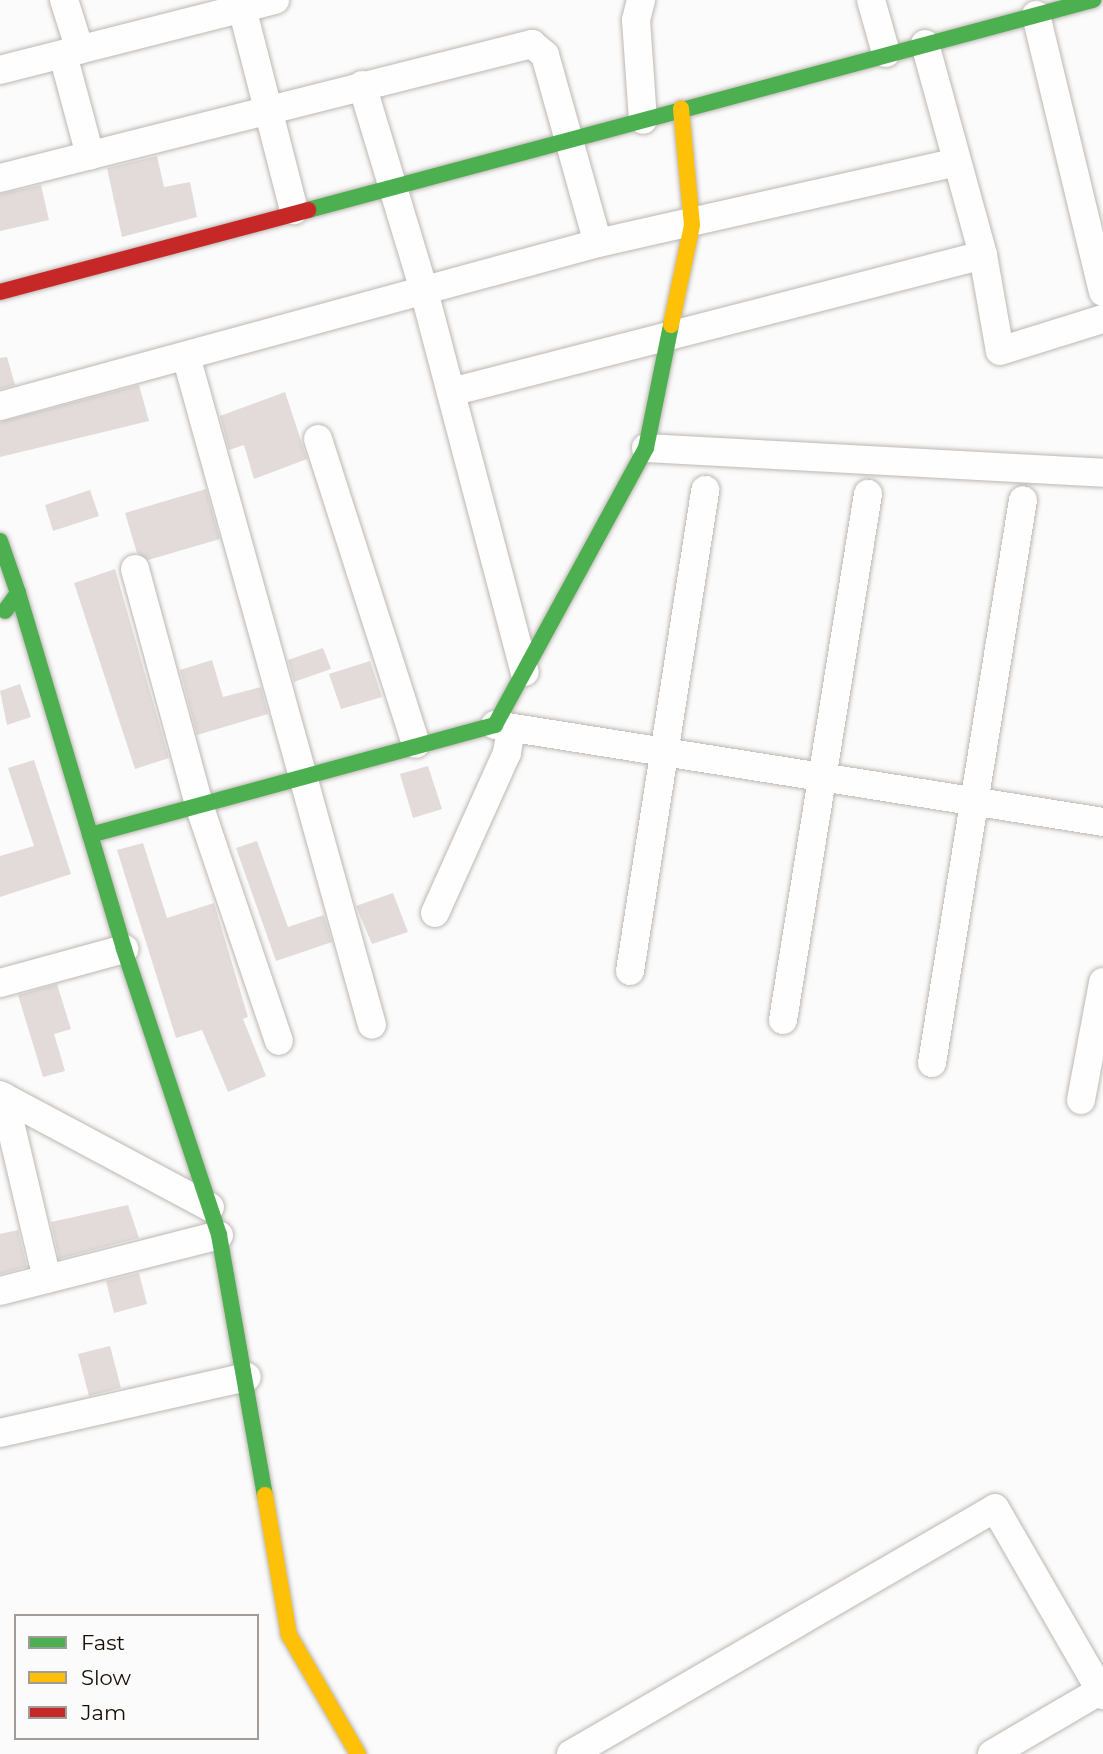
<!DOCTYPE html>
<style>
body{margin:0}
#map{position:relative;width:1103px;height:1754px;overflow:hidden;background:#fbfbfb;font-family:Montserrat,sans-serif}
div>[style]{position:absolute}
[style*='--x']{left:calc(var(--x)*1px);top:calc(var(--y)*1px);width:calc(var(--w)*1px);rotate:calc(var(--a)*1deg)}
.building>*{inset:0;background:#e2dbd9}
.roads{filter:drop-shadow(0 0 2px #bcb7b2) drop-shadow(0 0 2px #bcb7b2)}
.street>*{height:28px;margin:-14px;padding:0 14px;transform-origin:14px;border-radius:14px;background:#fefefe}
.fast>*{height:16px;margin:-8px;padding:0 8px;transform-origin:8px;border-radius:8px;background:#4caf50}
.slow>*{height:16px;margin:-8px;padding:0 8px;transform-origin:8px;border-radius:8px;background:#ffc107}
.jam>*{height:16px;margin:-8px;padding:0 8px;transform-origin:8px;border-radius:8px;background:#c62828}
span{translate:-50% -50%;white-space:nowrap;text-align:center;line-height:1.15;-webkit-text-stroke:5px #fbfbfb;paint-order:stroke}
.legend{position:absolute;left:14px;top:1614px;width:245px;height:126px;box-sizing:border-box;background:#fbfbfb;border:2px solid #9f9c99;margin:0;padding:9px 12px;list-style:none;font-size:21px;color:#160d05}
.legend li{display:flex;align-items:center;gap:14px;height:35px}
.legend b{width:35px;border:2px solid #9f9c99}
</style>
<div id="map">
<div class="building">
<div style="clip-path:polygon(157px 156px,164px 187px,190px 182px,197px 217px,122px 237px,107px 168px)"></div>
<div style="clip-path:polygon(41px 185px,49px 220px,0 231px,0 194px)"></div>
<div style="clip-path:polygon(7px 357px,15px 385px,0 389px,0 358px)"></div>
<div style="clip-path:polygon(139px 385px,149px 421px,0 457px,0 422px)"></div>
<div style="clip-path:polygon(285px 392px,307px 459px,254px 479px,244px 445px,229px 450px,220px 416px)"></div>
<div style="clip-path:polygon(206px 489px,220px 539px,148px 560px,137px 553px,125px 513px)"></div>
<div style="clip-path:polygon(90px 490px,99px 516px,53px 531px,45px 505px)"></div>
<div style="clip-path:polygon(115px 569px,169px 758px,135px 769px,74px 583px)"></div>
<div style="clip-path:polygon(323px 648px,331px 669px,294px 682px,288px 660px)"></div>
<div style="clip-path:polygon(212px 660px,223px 697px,261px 687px,268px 714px,197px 735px,180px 670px)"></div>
<div style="clip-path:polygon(370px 661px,382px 697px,341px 709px,329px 674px)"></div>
<div style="clip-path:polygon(20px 684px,31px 717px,7px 725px,0 691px)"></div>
<div style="clip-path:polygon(34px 760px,71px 874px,0 897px,0 856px,34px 846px,8px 768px)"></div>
<div style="clip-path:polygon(428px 766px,442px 809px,413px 818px,400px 774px)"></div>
<div style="clip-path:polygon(257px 841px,288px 927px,324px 915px,332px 942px,276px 961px,236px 848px)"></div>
<div style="clip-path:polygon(143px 843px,167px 918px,214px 903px,248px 1017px,243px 1019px,266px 1076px,228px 1092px,202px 1030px,176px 1038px,117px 850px)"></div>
<div style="clip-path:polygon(393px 893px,408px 932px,372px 944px,356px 906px)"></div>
<div style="clip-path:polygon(57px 984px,71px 1029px,54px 1034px,65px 1071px,43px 1077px,18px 995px)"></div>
<div style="clip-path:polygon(128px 1205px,139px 1238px,59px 1259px,51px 1222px)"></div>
<div style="clip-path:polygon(18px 1230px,27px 1267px,0 1274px,0 1234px)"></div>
<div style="clip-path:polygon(139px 1273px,147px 1304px,114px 1313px,106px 1281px)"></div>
<div style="clip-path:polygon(110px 1346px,121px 1388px,89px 1396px,78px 1354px)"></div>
</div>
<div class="roads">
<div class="street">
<div style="--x:64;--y:0;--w:52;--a:72.3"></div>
<div style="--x:240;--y:0;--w:217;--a:75.6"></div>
<div style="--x:641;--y:0;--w:21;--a:104"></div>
<div style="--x:636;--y:20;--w:100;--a:86"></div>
<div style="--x:871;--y:0;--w:55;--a:74.2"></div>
<div style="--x:1036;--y:15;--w:285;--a:76.4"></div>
<div style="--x:925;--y:44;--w:219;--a:74.6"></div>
<div style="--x:983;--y:255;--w:97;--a:80"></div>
<div style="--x:1000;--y:351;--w:108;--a:-17.3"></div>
<div style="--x:63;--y:55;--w:104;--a:74.9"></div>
<div style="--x:0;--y:70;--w:284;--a:-14.3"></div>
<div style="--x:362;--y:85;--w:215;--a:73.2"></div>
<div style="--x:424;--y:291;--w:394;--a:75.2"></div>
<div style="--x:0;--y:178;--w:549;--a:-14.14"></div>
<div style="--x:532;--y:44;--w:17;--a:40"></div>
<div style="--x:545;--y:55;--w:195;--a:74.3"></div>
<div style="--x:186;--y:356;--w:694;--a:74.46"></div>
<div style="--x:451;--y:392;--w:549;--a:-14.44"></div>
<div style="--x:0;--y:406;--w:620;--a:-15.25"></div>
<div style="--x:598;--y:243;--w:368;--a:-12.7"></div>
<div style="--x:318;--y:439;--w:320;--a:72.2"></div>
<div style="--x:646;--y:448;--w:458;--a:3.1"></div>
<div style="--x:135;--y:569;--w:245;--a:74.8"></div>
<div style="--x:199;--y:805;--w:249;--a:71.3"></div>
<div style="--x:495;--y:725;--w:616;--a:9.06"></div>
<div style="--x:435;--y:913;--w:175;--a:-65.8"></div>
<div style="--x:507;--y:753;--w:25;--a:-81"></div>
<div style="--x:630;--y:971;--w:487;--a:-81.1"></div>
<div style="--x:0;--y:983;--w:129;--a:-15.3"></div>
<div style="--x:783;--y:1020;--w:533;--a:-80.82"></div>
<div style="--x:932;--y:1063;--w:570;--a:-80.82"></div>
<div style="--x:0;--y:1095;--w:238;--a:28.1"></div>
<div style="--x:4;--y:1097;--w:187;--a:76.7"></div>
<div style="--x:1081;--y:1100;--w:120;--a:-79.4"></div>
<div style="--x:0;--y:1291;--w:226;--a:-14.3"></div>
<div style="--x:0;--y:1433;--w:253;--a:-12.8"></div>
<div style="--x:571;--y:1754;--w:490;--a:-30.1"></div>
<div style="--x:995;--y:1508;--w:216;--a:60"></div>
<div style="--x:992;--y:1754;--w:129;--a:-30.4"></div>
</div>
<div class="fast">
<div style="--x:308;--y:210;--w:813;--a:-14.98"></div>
<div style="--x:0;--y:541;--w:55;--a:70.9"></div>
<div style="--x:18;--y:593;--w:22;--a:126"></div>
<div style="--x:18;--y:593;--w:371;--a:73.4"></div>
<div style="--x:124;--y:949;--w:301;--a:71.6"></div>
<div style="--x:219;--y:1235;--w:264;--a:80"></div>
<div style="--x:90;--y:835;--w:420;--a:-15.2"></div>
<div style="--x:495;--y:725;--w:315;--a:-61.4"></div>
<div style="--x:646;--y:448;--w:126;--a:-78.5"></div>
</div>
<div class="slow">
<div style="--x:671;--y:325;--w:102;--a:-78.1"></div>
<div style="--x:692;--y:225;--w:117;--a:-95.4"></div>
<div style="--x:265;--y:1495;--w:142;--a:80.3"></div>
<div style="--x:289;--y:1635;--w:138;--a:59.9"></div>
</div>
<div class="jam">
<div style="--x:0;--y:292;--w:319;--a:-14.9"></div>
</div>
</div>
<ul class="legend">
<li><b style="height:9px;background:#4caf50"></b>Fast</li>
<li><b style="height:9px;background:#ffc107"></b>Slow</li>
<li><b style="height:9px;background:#c62828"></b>Jam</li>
</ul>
</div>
